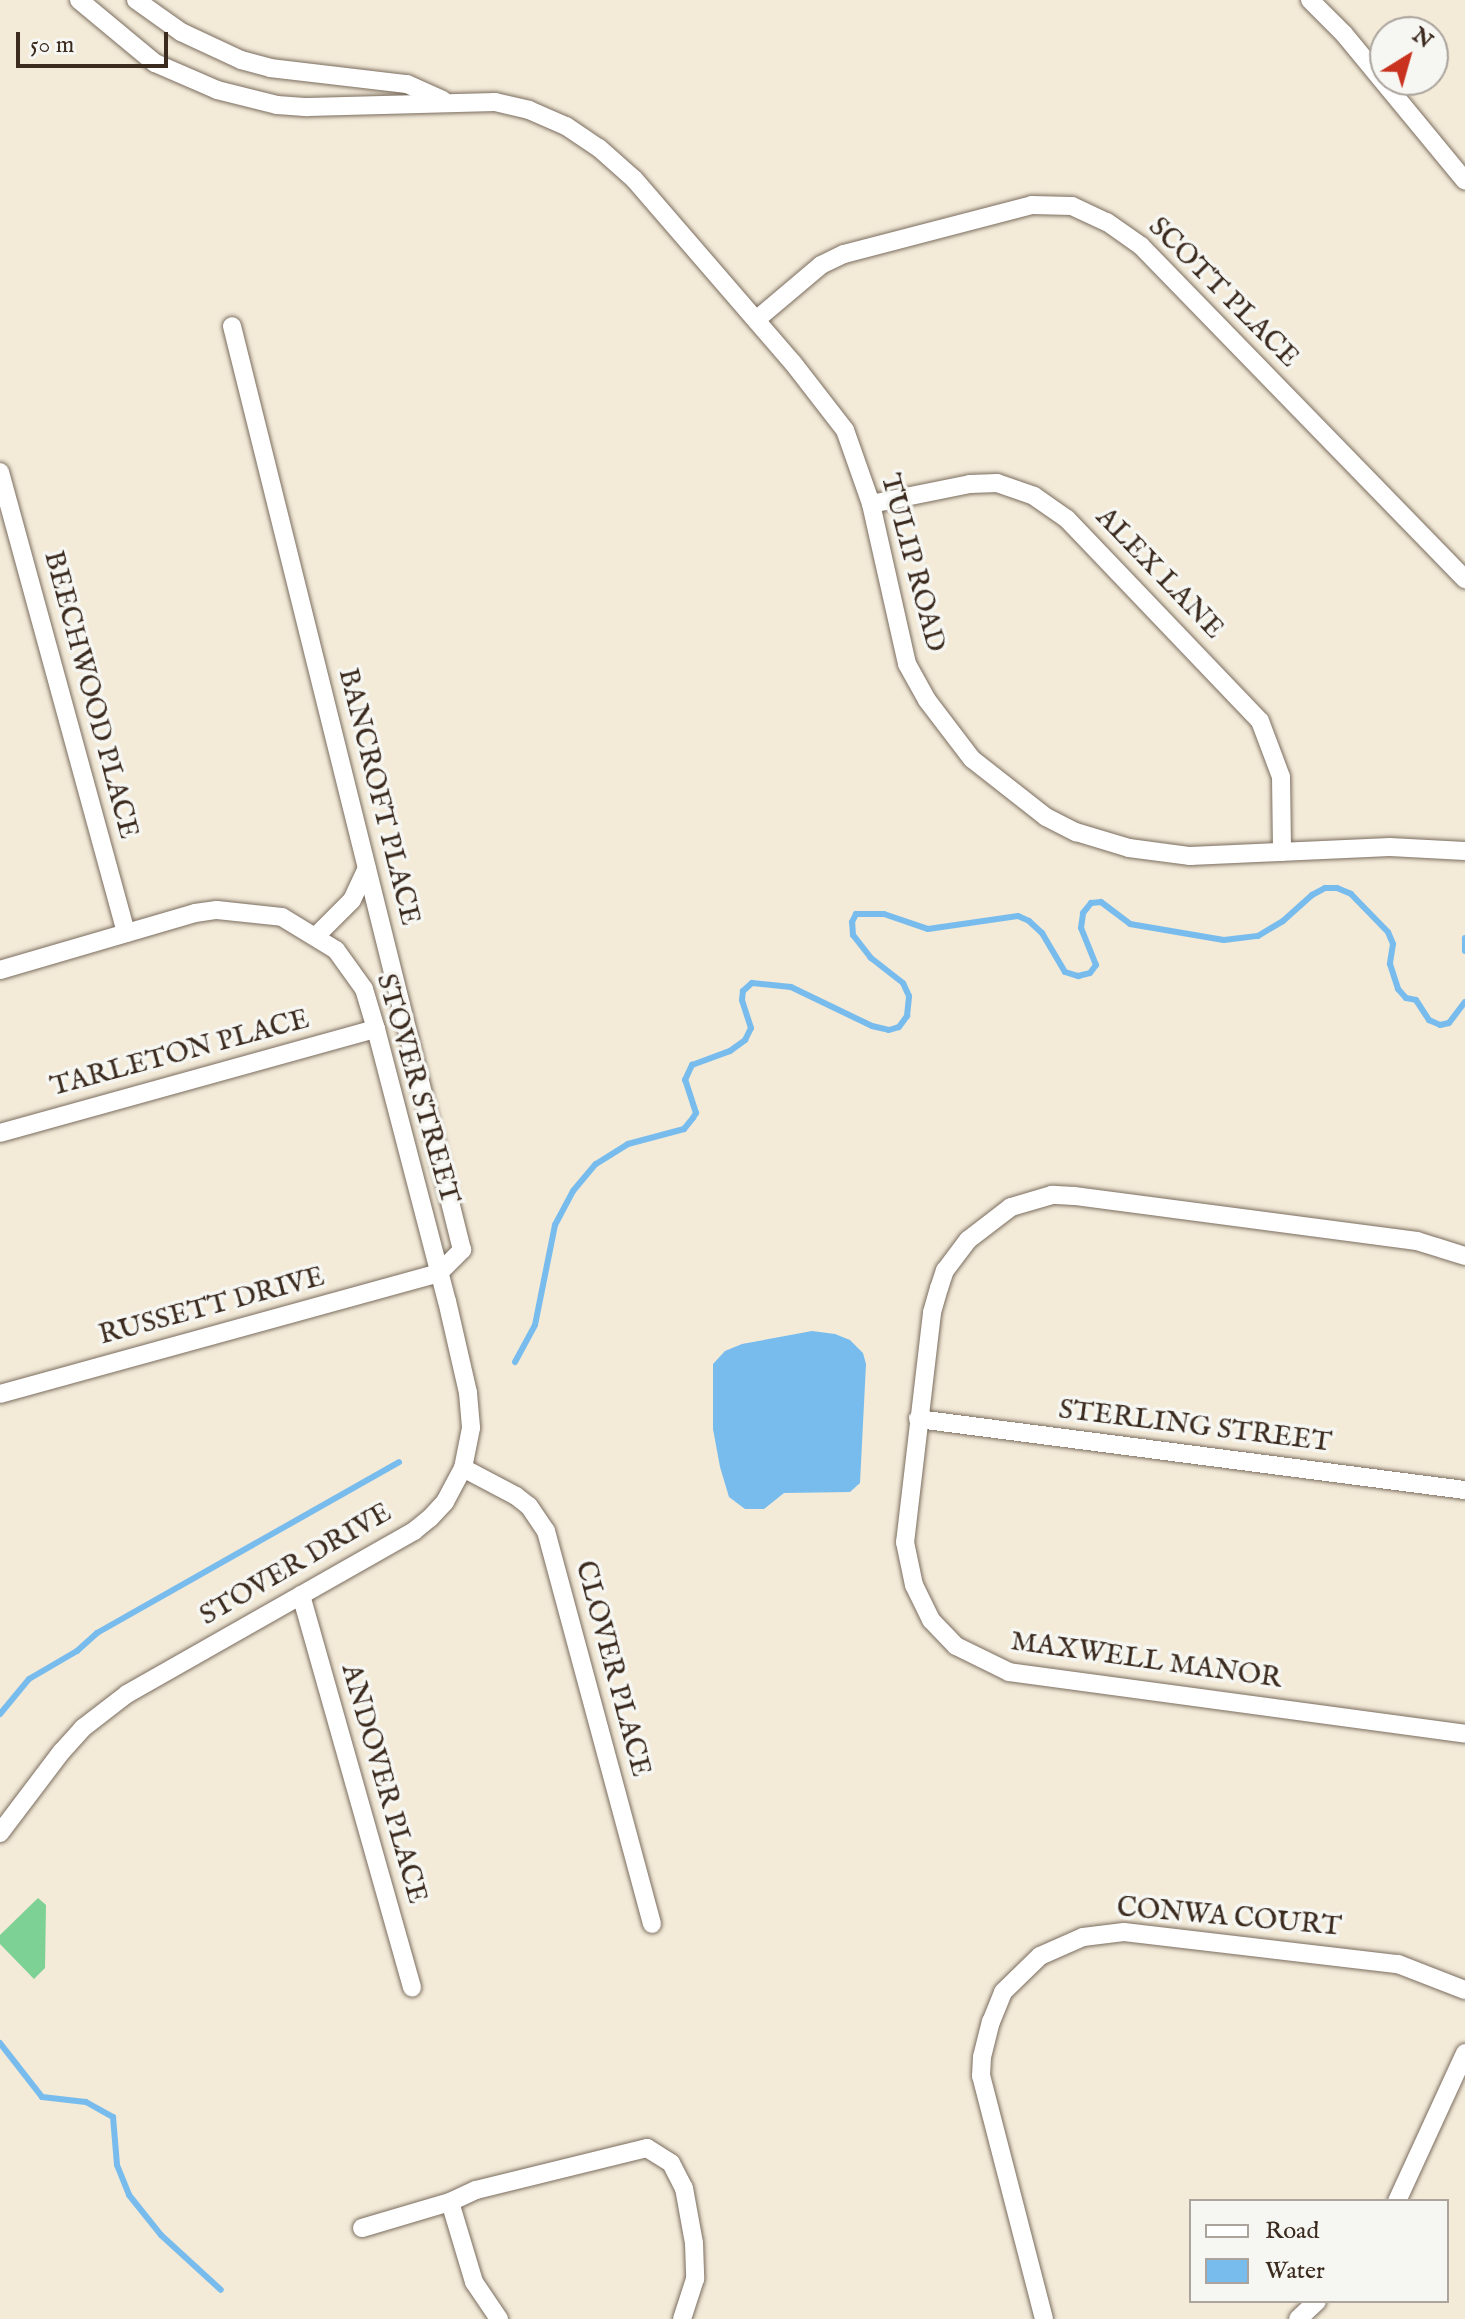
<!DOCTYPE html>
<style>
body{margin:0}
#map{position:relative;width:1465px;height:2319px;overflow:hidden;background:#f3ead8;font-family:"IM FELL English",serif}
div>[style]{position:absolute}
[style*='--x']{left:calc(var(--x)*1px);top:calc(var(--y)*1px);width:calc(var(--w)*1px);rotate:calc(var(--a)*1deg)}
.green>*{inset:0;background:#7dd194}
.water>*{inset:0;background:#78bcee}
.stream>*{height:6px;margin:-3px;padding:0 3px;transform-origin:3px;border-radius:3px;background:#78bcee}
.roads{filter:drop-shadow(0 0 2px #7b6d5f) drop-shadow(0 0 2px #7b6d5f)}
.minor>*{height:18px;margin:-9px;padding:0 9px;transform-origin:9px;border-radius:9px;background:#fff}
span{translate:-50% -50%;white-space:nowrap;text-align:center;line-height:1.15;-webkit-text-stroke:7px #f6f6f2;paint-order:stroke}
.street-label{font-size:28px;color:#3b2a1e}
.legend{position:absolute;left:1189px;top:2199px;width:260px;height:104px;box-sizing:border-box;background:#f6f6f2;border:2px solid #aba49d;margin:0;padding:10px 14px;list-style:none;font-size:24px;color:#3b2a1e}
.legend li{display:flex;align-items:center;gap:16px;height:40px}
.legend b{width:40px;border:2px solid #aba49d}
.north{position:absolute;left:1369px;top:16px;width:80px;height:80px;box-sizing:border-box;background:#f6f6f2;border:2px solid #aba49d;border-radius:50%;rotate:37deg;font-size:22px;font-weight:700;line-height:32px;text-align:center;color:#3b2a1e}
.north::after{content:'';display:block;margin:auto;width:28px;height:36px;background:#c8321e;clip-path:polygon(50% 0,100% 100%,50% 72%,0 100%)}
.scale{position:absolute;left:16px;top:32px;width:152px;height:36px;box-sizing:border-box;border:4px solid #3b2a1e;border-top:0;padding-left:10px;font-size:24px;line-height:28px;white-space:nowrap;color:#3b2a1e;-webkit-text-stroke:6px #f6f6f2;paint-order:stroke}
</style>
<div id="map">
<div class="green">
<div style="clip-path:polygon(38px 1898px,46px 1905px,45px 1968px,34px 1979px,0 1944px,0 1935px)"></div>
</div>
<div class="water">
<div style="clip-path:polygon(812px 1331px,835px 1334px,850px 1340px,863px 1353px,866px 1364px,860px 1483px,850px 1492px,784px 1493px,764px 1509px,745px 1509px,729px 1497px,720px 1467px,713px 1429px,713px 1364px,725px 1351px,742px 1344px)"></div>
</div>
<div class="stream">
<div style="--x:1465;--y:938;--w:13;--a:90"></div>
<div style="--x:515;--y:1362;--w:42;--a:-61.6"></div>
<div style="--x:535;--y:1325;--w:102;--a:-78.7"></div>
<div style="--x:555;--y:1225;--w:38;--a:-62"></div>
<div style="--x:573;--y:1191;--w:35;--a:-50"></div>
<div style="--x:596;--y:1164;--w:38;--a:-32"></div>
<div style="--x:628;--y:1144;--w:58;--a:-15"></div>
<div style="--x:684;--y:1129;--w:14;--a:-51"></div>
<div style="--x:693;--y:1118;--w:6;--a:-59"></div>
<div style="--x:696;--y:1113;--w:35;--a:-108"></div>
<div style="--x:685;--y:1080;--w:17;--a:-65"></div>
<div style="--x:692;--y:1065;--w:40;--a:-20.2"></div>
<div style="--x:730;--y:1051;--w:19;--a:-36"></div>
<div style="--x:745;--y:1040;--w:13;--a:-63"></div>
<div style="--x:751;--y:1028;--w:29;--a:-108"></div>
<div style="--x:742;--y:1000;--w:9;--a:-84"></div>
<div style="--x:743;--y:991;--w:12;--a:-42"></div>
<div style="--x:752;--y:983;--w:39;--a:6"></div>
<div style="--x:791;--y:987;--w:90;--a:25.7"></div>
<div style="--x:872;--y:1026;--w:17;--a:13"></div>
<div style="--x:889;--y:1030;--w:10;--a:-17"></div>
<div style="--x:899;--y:1027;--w:14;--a:-54"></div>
<div style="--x:907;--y:1016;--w:20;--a:-84"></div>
<div style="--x:909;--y:996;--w:14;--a:-115"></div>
<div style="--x:903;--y:983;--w:41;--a:-142"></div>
<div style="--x:871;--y:958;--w:29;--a:-128"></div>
<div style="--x:853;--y:935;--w:13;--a:-94"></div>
<div style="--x:852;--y:922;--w:9;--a:-63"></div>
<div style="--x:856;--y:914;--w:28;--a:0"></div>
<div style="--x:884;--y:914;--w:46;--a:18.8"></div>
<div style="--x:928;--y:929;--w:91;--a:-8.2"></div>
<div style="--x:1018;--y:916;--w:12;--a:24"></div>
<div style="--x:1029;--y:921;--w:18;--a:43"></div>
<div style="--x:1042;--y:933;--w:45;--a:59.5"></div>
<div style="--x:1065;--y:972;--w:14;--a:17"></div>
<div style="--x:1078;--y:976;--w:12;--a:-14"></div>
<div style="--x:1090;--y:973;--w:10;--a:-53"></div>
<div style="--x:1096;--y:965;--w:40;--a:-112"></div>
<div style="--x:1081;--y:928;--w:15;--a:-82"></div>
<div style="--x:1083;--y:913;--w:13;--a:-51"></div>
<div style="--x:1091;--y:903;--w:10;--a:-6"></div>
<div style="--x:1101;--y:902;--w:36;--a:37"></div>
<div style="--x:1130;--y:924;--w:95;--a:9.7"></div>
<div style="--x:1224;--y:940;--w:34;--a:-7"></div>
<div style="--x:1258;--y:936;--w:29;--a:-31"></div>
<div style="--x:1283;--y:921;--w:39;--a:-42"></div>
<div style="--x:1312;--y:895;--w:15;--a:-28"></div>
<div style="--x:1325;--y:888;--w:12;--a:0"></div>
<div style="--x:1337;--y:888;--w:15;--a:23"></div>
<div style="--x:1351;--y:894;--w:53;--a:45.8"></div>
<div style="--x:1388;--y:932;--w:13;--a:67"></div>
<div style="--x:1393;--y:944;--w:20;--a:99"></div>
<div style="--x:1390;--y:964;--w:26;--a:72"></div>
<div style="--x:1398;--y:989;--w:12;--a:48"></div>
<div style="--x:1406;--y:998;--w:10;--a:11"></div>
<div style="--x:1416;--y:1000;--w:24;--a:57"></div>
<div style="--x:1429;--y:1020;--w:12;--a:24"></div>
<div style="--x:1440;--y:1025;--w:9;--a:-13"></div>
<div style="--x:1449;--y:1023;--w:26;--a:-53"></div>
<div style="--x:0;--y:1714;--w:45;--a:-50.4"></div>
<div style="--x:29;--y:1679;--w:56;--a:-30.3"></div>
<div style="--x:77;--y:1651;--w:27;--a:-42"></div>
<div style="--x:97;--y:1633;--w:347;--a:-29.5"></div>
<div style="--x:0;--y:2043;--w:68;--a:52.1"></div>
<div style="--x:42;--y:2097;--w:44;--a:6.5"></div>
<div style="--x:86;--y:2102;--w:31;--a:29"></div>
<div style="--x:113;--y:2117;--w:48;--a:85.2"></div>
<div style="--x:117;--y:2165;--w:32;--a:68"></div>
<div style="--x:129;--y:2195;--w:51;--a:51.3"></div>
<div style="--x:161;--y:2235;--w:81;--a:42.5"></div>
</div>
<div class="roads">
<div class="minor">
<div style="--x:79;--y:0;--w:99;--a:39.7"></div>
<div style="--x:155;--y:63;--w:68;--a:23.5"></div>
<div style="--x:217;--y:90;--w:62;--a:14"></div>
<div style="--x:277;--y:105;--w:31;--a:4"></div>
<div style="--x:308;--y:107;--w:187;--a:-1.5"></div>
<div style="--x:495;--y:102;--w:35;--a:13"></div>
<div style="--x:529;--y:110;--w:40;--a:23.4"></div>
<div style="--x:566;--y:126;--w:40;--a:34"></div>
<div style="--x:599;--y:148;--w:47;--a:41.5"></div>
<div style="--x:634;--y:179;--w:243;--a:49.2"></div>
<div style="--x:793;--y:363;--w:85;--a:52.2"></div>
<div style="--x:845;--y:430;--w:78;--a:70.6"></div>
<div style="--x:871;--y:504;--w:164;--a:77.3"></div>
<div style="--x:907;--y:664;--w:41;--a:60.9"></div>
<div style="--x:927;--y:700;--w:74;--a:52.7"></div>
<div style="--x:972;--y:759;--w:94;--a:38.1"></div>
<div style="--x:1046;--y:817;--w:34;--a:27"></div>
<div style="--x:1076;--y:832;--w:55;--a:16.8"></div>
<div style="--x:1129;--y:848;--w:62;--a:7.5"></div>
<div style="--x:1190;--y:856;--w:200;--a:-2.6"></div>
<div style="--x:1390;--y:847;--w:75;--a:3.1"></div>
<div style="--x:136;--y:0;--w:55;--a:35.4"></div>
<div style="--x:181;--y:32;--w:66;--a:25"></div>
<div style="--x:241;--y:60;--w:30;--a:15"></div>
<div style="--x:270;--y:68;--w:138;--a:6.7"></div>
<div style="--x:407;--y:84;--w:39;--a:24"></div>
<div style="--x:1310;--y:0;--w:48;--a:45"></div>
<div style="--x:1344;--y:34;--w:190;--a:50.5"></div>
<div style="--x:756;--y:320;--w:85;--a:-40.2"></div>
<div style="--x:821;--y:265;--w:25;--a:-26"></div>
<div style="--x:844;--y:254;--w:194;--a:-14.6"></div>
<div style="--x:1032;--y:205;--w:40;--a:1.4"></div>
<div style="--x:1072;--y:206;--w:38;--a:25"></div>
<div style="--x:1107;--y:222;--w:42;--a:35.2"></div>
<div style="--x:1141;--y:246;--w:465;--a:45.8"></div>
<div style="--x:0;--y:472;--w:478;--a:74.7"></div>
<div style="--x:871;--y:504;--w:101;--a:-11.4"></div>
<div style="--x:970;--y:484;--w:27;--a:-2"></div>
<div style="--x:997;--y:483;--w:39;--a:19"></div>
<div style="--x:1034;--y:496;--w:40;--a:34.9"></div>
<div style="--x:1067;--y:519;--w:279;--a:46.3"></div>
<div style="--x:1260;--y:721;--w:60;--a:69.4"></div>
<div style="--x:1281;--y:777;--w:75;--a:89.2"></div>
<div style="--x:317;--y:935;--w:49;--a:-45"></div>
<div style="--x:352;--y:900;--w:35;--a:-65"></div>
<div style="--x:0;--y:970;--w:203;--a:-16.3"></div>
<div style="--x:195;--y:913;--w:22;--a:-8"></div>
<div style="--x:217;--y:910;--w:65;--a:6.1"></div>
<div style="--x:282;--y:917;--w:63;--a:31.4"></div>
<div style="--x:336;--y:950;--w:48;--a:54.3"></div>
<div style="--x:364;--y:989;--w:42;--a:73.3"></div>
<div style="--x:376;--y:1029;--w:281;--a:75.4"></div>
<div style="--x:447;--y:1301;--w:94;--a:77.1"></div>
<div style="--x:468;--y:1393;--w:35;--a:85"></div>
<div style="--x:471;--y:1428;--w:41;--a:101.3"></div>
<div style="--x:463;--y:1468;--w:38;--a:118"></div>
<div style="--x:445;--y:1502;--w:22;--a:133"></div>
<div style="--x:430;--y:1518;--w:21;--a:141"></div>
<div style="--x:414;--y:1531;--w:330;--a:150.4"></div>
<div style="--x:127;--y:1694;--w:56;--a:142.3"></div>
<div style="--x:83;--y:1728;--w:31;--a:132"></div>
<div style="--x:62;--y:1751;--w:103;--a:127.1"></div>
<div style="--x:0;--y:1133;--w:390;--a:-15.5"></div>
<div style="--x:1465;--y:1256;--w:50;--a:-162.6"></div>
<div style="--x:1417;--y:1241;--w:346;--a:-172.5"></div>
<div style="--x:1074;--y:1196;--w:22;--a:-177"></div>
<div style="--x:1052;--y:1195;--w:43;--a:163.7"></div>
<div style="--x:1011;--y:1207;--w:54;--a:142.5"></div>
<div style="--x:968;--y:1240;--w:38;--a:127"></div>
<div style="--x:945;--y:1270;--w:19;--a:108"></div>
<div style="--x:939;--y:1288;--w:26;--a:106"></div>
<div style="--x:932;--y:1313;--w:231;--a:96.7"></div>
<div style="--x:905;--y:1542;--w:44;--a:78.2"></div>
<div style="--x:914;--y:1585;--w:39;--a:64"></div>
<div style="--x:931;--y:1620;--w:36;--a:46"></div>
<div style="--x:956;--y:1646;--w:59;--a:26.1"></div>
<div style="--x:1009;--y:1672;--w:460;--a:7.7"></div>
<div style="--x:0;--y:1394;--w:455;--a:-15.4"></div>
<div style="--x:439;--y:1273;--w:33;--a:-45"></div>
<div style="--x:462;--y:1250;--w:952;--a:-103.98"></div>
<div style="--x:918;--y:1419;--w:552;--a:7.4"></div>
<div style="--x:463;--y:1468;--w:60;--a:27.8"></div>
<div style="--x:516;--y:1496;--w:16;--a:38"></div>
<div style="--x:529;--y:1506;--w:30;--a:56"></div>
<div style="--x:546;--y:1531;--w:407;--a:74.9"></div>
<div style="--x:301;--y:1595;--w:408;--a:74.2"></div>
<div style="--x:1397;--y:2201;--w:163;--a:-65.3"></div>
<div style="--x:450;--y:2202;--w:84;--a:73.3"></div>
<div style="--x:474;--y:2282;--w:45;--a:56"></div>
<div style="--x:362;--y:2228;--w:92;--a:-16.5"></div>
<div style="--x:450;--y:2202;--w:29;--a:-25"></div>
<div style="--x:476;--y:2190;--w:176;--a:-13.8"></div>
<div style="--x:647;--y:2148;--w:28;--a:32"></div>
<div style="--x:671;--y:2163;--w:28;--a:63"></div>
<div style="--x:684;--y:2188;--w:56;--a:79.7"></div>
<div style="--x:694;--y:2243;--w:36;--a:88"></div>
<div style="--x:695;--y:2279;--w:42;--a:108"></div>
<div style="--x:1044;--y:2319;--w:251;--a:-104.5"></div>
<div style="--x:981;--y:2076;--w:19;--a:-87"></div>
<div style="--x:982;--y:2057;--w:36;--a:-76"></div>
<div style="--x:991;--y:2022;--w:32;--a:-68"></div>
<div style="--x:1003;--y:1992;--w:52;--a:-44.2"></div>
<div style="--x:1040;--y:1956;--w:47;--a:-23.8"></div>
<div style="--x:1083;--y:1937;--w:41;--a:-7"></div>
<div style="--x:1124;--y:1932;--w:276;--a:6.7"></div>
<div style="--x:1398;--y:1964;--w:72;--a:21.2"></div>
<div style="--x:1298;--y:2319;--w:26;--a:-43"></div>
</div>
</div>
<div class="street-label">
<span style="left:1223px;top:293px;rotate:45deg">SCOTT PLACE</span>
<span style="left:912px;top:563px;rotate:75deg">TULIP ROAD</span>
<span style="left:1159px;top:574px;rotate:46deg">ALEX LANE</span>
<span style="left:90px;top:695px;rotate:75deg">BEECHWOOD PLACE</span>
<span style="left:378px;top:797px;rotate:76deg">BANCROFT PLACE</span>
<span style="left:180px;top:1054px;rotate:-15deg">TARLETON PLACE</span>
<span style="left:417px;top:1089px;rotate:74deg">STOVER STREET</span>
<span style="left:212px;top:1307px;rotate:-15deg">RUSSETT DRIVE</span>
<span style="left:1195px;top:1427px;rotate:7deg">STERLING STREET</span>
<span style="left:296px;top:1565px;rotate:-30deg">STOVER DRIVE</span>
<span style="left:1146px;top:1661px;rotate:8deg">MAXWELL MANOR</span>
<span style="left:612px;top:1669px;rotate:75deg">CLOVER PLACE</span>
<span style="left:383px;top:1784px;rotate:74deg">ANDOVER PLACE</span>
<span style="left:1229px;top:1918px;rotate:5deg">CONWA COURT</span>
</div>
<ul class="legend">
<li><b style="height:10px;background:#fff"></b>Road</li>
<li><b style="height:22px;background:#78bcee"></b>Water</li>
</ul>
<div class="north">N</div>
<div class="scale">50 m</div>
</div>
